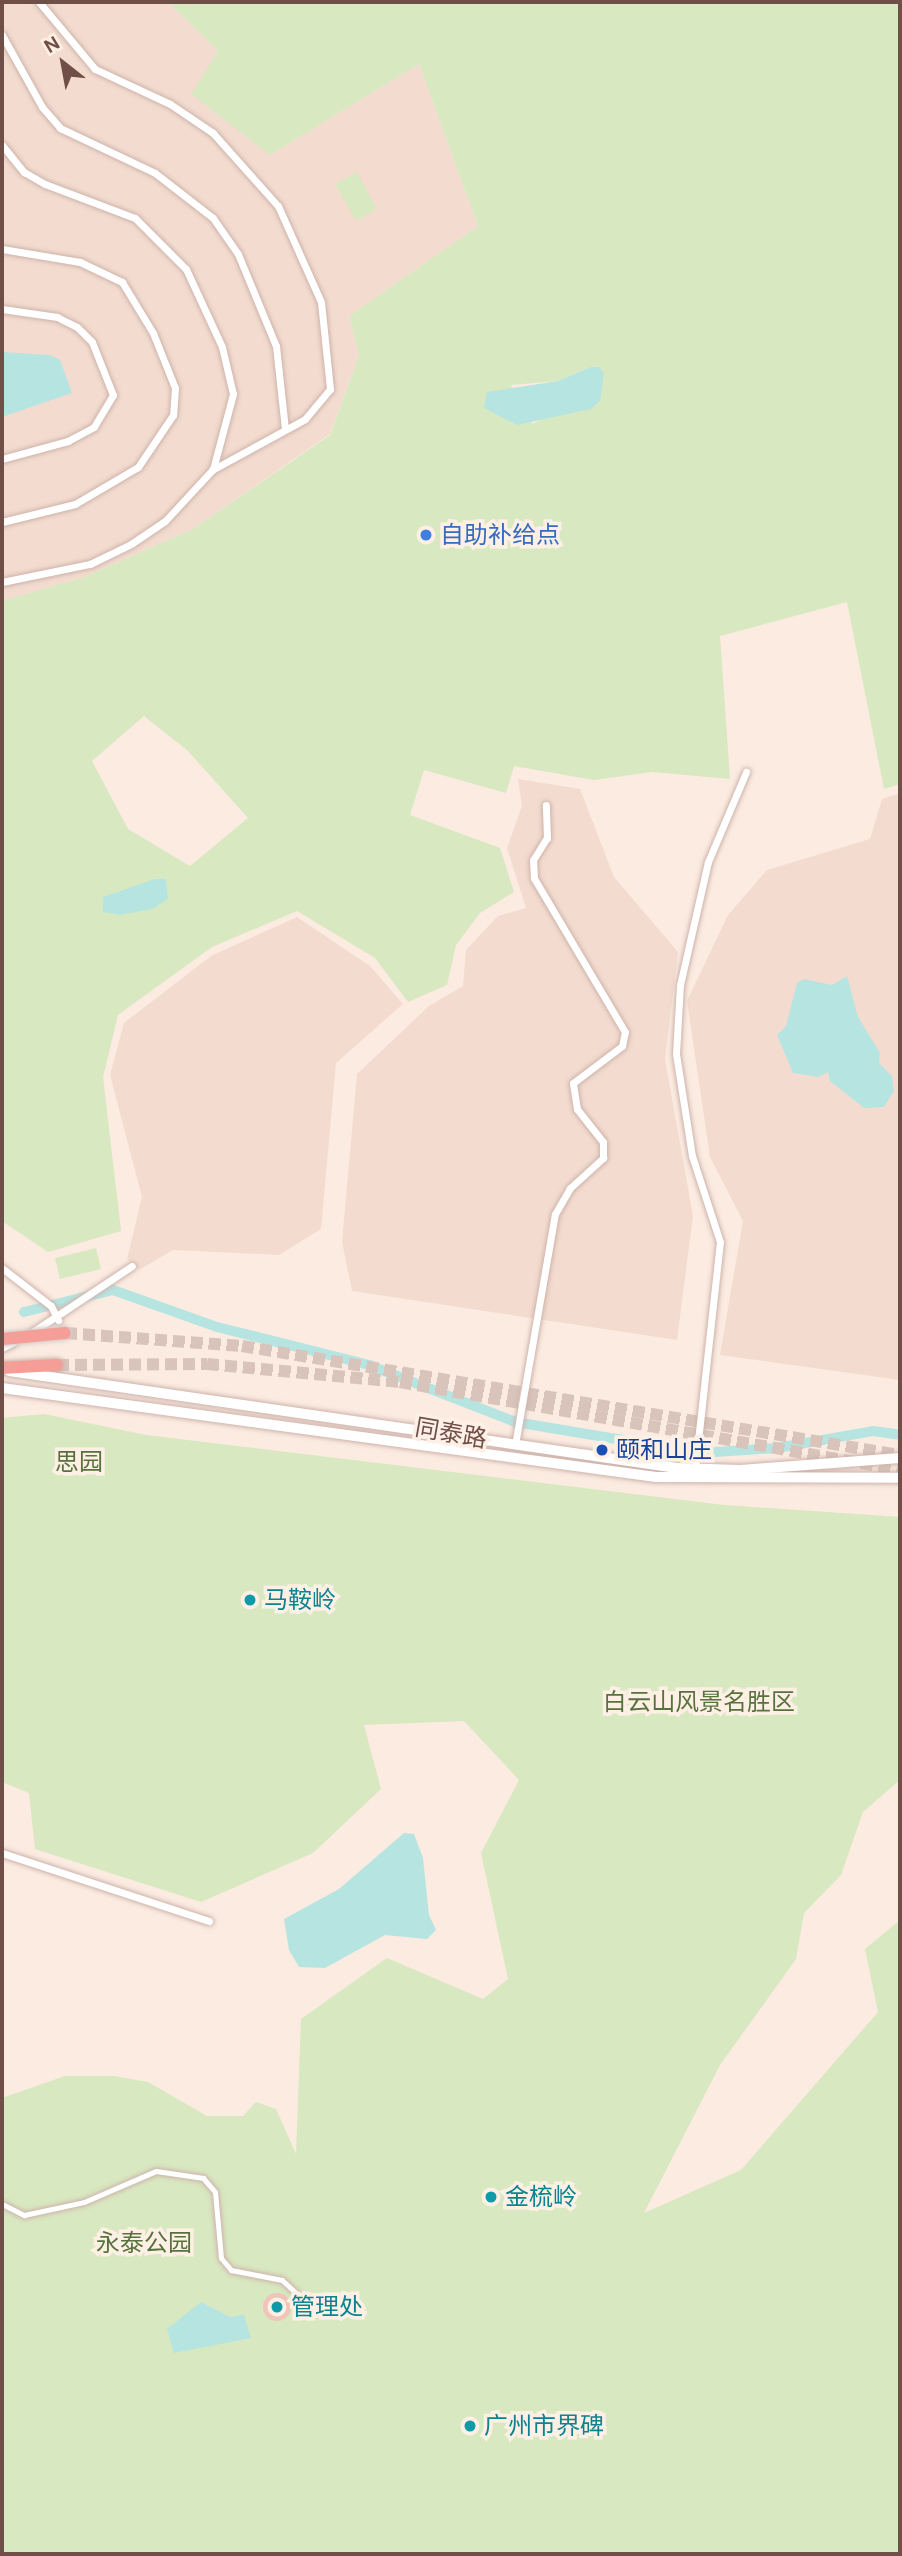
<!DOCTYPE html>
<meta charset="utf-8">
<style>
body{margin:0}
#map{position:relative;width:902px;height:2556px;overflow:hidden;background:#fbebe1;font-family:"DM Sans","Noto Sans SC",sans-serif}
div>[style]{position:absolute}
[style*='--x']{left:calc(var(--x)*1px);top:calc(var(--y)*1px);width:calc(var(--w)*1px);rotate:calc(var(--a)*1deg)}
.residential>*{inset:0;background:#f3dccf}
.green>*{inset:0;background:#d8e8c0}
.water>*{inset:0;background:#b6e4e1}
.canal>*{height:10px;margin:-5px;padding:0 5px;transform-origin:5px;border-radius:5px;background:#b6e4e1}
.building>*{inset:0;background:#f0c4b9}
.round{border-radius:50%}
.motorway-tunnel>*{height:12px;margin-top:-6px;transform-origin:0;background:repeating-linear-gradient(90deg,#d8c4bb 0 12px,transparent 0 18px)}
.roads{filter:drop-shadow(0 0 2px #ceb3ab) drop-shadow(0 0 2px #ceb3ab)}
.pedestrian>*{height:5px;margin:-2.5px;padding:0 2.5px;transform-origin:2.5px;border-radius:2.5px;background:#fff}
.minor>*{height:7px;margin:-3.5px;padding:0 3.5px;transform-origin:3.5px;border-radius:3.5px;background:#fff}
.secondary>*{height:10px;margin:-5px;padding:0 5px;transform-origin:5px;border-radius:5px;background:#fff}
.motorway>*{height:12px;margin:-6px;padding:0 6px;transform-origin:6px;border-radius:6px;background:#f59e98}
.bridges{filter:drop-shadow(0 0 2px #d4cac8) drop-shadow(0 0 2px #d4cac8)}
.motorway-bridge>*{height:12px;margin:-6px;padding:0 6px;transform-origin:6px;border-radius:6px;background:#f59e98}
.dots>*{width:19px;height:19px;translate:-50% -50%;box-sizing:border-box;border:4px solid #fff0e6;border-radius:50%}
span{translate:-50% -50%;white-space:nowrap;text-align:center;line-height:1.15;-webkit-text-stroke:7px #fff0e6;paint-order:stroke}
.shop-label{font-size:24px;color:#366cbe}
.left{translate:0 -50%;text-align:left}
.street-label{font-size:24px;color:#714f49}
.transit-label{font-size:24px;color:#164399}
.park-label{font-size:24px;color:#58723e}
.culture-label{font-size:24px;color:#0d838f}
.frame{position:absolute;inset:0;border:4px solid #714f49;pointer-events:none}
.north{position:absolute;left:28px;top:28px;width:70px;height:70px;-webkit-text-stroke:5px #fff0e6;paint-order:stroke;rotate:329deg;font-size:19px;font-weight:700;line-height:28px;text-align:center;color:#714f49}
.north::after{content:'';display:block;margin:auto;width:24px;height:32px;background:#714f49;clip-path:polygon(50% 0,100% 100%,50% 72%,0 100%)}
</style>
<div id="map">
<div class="residential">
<div style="clip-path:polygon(2px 2px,168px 2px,218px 51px,270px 155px,419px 64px,478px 226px,349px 316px,359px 355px,330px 434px,193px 529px,84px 577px,2px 601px)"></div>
<div style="clip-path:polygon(518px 779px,580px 789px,614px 877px,678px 952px,665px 1059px,693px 1216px,677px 1340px,352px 1291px,342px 1242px,357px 1074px,429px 1006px,463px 986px,466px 950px,498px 916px,526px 908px,507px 848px,522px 806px)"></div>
<div style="clip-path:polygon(900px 793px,900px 1380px,720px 1355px,743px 1221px,710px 1157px,687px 1001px,728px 915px,767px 870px,870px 839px,882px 799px)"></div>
<div style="clip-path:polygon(297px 917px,370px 966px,403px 1004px,336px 1063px,321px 1229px,279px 1255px,173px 1250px,139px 1270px,127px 1259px,142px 1197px,110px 1075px,124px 1023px,211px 956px)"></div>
</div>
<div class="green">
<div style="clip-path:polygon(evenodd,168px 2px,900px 2px,900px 784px,884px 789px,847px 602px,720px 636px,730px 779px,652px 772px,594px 780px,514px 766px,506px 793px,424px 770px,410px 815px,500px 848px,514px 892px,480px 913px,456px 945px,447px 985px,408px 1002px,375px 958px,297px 911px,212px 947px,118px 1015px,103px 1077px,121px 1231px,48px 1252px,2px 1221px,2px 601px,84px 577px,193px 529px,330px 435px,359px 355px,349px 316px,478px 226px,419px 64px,270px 155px,191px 94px,218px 51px,168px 2px,591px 367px,568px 414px,551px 415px,532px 424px,511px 385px,558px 381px,591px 367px,168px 2px,144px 716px,188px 751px,248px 818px,190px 866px,128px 829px,92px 761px,144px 716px)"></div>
<div style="clip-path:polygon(357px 172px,377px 209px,356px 221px,335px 184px)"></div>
<div style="clip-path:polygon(96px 1248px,101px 1269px,60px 1279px,55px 1258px)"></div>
<div style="clip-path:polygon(44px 1414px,146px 1435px,724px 1505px,900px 1517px,900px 1780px,863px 1812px,841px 1875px,804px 1913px,796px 1959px,720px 2065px,644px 2213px,741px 2170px,878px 2012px,865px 1949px,900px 1920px,900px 2554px,2px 2554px,2px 2098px,65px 2076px,114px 2076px,148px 2082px,207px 2116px,243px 2116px,256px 2102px,276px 2109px,296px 2154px,301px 2019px,387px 1958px,483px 1999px,508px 1979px,481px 1853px,519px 1780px,464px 1721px,364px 1725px,381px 1789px,313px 1853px,201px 1902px,35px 1849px,29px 1793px,2px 1782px,2px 1418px)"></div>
</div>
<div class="water">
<div style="clip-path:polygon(2px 352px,50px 355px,60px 360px,72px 393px,2px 417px)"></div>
<div style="clip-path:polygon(591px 367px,599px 367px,604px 373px,600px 401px,591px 409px,517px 425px,484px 408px,487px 392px,558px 381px)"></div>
<div style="clip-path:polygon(155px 879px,166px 879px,168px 899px,152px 909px,120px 915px,103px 912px,103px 897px)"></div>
<div style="clip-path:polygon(847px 976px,858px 1017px,880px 1053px,879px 1063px,892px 1076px,894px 1091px,884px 1107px,864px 1108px,830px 1081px,828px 1072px,818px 1077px,793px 1073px,777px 1035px,786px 1026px,797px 983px,804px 979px,832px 985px)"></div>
<div style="clip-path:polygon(404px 1833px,414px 1834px,423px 1858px,429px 1915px,436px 1930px,427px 1939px,385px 1935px,325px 1968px,299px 1967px,289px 1950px,284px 1919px,339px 1889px)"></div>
<div style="clip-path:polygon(201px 2302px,230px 2317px,244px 2315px,251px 2338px,174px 2353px,167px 2329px)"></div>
</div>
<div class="canal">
<div style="--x:24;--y:1312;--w:92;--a:-13.9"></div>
<div style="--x:113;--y:1290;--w:110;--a:19.6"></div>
<div style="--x:217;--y:1327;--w:157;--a:14"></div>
<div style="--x:369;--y:1365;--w:157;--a:21.3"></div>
<div style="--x:515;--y:1422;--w:189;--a:9.5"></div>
<div style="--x:701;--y:1453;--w:76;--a:-3.8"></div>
<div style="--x:777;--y:1448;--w:97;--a:-10"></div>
<div style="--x:873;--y:1431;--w:27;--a:8"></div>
</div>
<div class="building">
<div class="round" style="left:263px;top:2293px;width:28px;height:28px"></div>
</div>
<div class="motorway-tunnel">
<div style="--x:65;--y:1333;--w:177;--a:4.2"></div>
<div style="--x:242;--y:1346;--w:667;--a:9.41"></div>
<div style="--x:57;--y:1365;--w:150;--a:-0.4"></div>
<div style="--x:207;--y:1364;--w:194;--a:5.3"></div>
<div style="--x:400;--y:1382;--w:508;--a:9.98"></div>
</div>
<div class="roads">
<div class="pedestrian">
<div style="--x:2;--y:2204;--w:25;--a:27"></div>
<div style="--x:24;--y:2215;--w:61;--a:-12.2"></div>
<div style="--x:84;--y:2202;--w:78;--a:-23.3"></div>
<div style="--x:156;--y:2171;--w:48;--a:8.5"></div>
<div style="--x:203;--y:2178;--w:18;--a:49"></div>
<div style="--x:215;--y:2192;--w:66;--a:84.8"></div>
<div style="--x:221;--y:2258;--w:16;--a:50"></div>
<div style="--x:231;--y:2270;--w:52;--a:11.1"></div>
<div style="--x:282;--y:2280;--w:26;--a:43"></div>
</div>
<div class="minor">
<div style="--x:2;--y:35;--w:82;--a:60.9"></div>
<div style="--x:42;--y:107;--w:28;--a:49"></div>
<div style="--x:60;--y:128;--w:105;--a:25.3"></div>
<div style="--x:155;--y:173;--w:73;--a:37.8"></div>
<div style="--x:213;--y:218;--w:44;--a:55.2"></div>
<div style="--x:238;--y:254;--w:100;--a:67.6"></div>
<div style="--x:276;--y:346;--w:83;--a:83.8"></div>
<div style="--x:2;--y:145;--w:35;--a:51"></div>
<div style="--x:24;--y:172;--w:24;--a:30"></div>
<div style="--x:45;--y:184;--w:96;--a:20.7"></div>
<div style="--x:135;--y:218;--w:72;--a:45"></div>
<div style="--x:186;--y:269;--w:86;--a:65.2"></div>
<div style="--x:222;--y:347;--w:48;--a:76.8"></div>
<div style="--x:233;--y:394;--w:78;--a:104.9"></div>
<div style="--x:2;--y:249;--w:79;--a:9.5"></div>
<div style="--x:80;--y:262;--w:47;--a:25.5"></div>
<div style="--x:122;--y:282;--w:60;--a:58.7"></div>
<div style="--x:153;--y:333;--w:59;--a:68.2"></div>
<div style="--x:175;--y:388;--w:27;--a:94"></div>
<div style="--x:173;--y:415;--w:63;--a:123.9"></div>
<div style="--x:138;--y:467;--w:73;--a:149.6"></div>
<div style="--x:75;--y:504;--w:75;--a:166.1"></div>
<div style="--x:2;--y:309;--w:56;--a:8.3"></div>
<div style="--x:57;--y:317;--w:22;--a:27"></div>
<div style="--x:77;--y:327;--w:21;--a:45"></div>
<div style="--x:92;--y:342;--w:57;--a:68.4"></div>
<div style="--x:113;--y:395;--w:37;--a:121"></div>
<div style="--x:94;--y:427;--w:30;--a:152"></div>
<div style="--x:68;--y:441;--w:68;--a:164.7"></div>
<div style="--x:2;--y:582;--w:90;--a:-11.6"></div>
<div style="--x:90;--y:564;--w:46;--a:-26"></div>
<div style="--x:131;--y:544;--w:41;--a:-34.1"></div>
<div style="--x:165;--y:521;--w:69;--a:-47.3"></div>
<div style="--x:212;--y:470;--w:106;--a:-28.7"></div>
<div style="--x:305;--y:419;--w:39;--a:-50"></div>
<div style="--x:330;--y:389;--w:87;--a:-95.9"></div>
<div style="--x:321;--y:302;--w:105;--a:-114.1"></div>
<div style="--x:278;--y:206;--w:98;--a:-131.7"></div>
<div style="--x:213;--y:133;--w:52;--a:-146"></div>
<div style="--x:170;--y:104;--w:83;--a:-155"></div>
<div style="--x:95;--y:69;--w:87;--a:-129.9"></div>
<div style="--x:2;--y:1268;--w:62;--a:37.8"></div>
<div style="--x:51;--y:1306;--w:16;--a:63"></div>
<div style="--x:31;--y:1333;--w:121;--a:-33.6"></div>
<div style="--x:2;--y:1348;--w:13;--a:-27"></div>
<div style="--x:515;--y:1445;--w:234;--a:-80.2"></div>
<div style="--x:555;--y:1214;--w:30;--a:-60"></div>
<div style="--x:570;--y:1188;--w:45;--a:-42.3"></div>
<div style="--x:603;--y:1158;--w:16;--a:-90"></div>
<div style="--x:603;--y:1142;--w:42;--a:-128.2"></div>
<div style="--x:577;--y:1109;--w:26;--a:-99"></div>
<div style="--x:573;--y:1083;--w:61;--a:-37.1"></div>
<div style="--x:622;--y:1046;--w:14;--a:-78"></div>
<div style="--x:625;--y:1032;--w:179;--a:-120.6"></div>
<div style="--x:534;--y:878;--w:18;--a:-93"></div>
<div style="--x:533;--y:860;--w:26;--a:-58"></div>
<div style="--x:547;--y:838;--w:33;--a:-92"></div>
<div style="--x:695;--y:1468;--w:227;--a:-83.7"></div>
<div style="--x:720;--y:1242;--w:90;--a:-108"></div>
<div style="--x:692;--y:1156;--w:103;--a:-98.9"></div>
<div style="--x:676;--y:1054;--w:69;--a:-86.7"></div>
<div style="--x:680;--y:985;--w:126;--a:-77.2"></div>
<div style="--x:708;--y:862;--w:98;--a:-67.1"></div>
<div style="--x:2;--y:1853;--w:218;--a:18.2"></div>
</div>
<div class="secondary">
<div style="--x:9;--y:1371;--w:675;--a:8.26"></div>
<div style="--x:677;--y:1468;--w:63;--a:1.8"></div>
<div style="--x:740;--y:1470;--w:160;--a:-4.3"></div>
<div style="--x:2;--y:1388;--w:660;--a:7.75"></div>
<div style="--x:656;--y:1477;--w:244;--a:0.2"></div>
</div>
<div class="motorway">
<div style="--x:2;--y:1368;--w:55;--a:-3.1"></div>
</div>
</div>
<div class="bridges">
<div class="motorway-bridge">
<div style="--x:2;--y:1339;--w:63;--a:-5.4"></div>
</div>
</div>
<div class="dots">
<div style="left:426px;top:535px;background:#3f7fe0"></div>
<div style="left:602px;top:1450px;background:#1a4fb4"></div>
<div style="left:250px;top:1600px;background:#0f9aa8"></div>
<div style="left:491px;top:2197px;background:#0f9aa8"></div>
<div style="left:277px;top:2307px;background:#0f9aa8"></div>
<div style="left:470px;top:2426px;background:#0f9aa8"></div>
</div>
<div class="shop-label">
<span class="left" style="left:440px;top:535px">自助补给点</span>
</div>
<div class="street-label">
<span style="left:451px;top:1433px;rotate:10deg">同泰路</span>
</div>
<div class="transit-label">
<span class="left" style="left:616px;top:1450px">颐和山庄</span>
</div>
<div class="park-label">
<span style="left:79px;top:1462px">思园</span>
<span style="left:699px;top:1702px">白云山风景名胜区</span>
<span style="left:144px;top:2243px">永泰公园</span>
</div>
<div class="culture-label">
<span class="left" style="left:264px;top:1600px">马鞍岭</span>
<span class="left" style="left:505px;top:2197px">金梳岭</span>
<span class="left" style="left:291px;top:2307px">管理处</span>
<span class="left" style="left:484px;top:2426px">广州市界碑</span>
</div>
<div class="frame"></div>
<div class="north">N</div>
</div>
